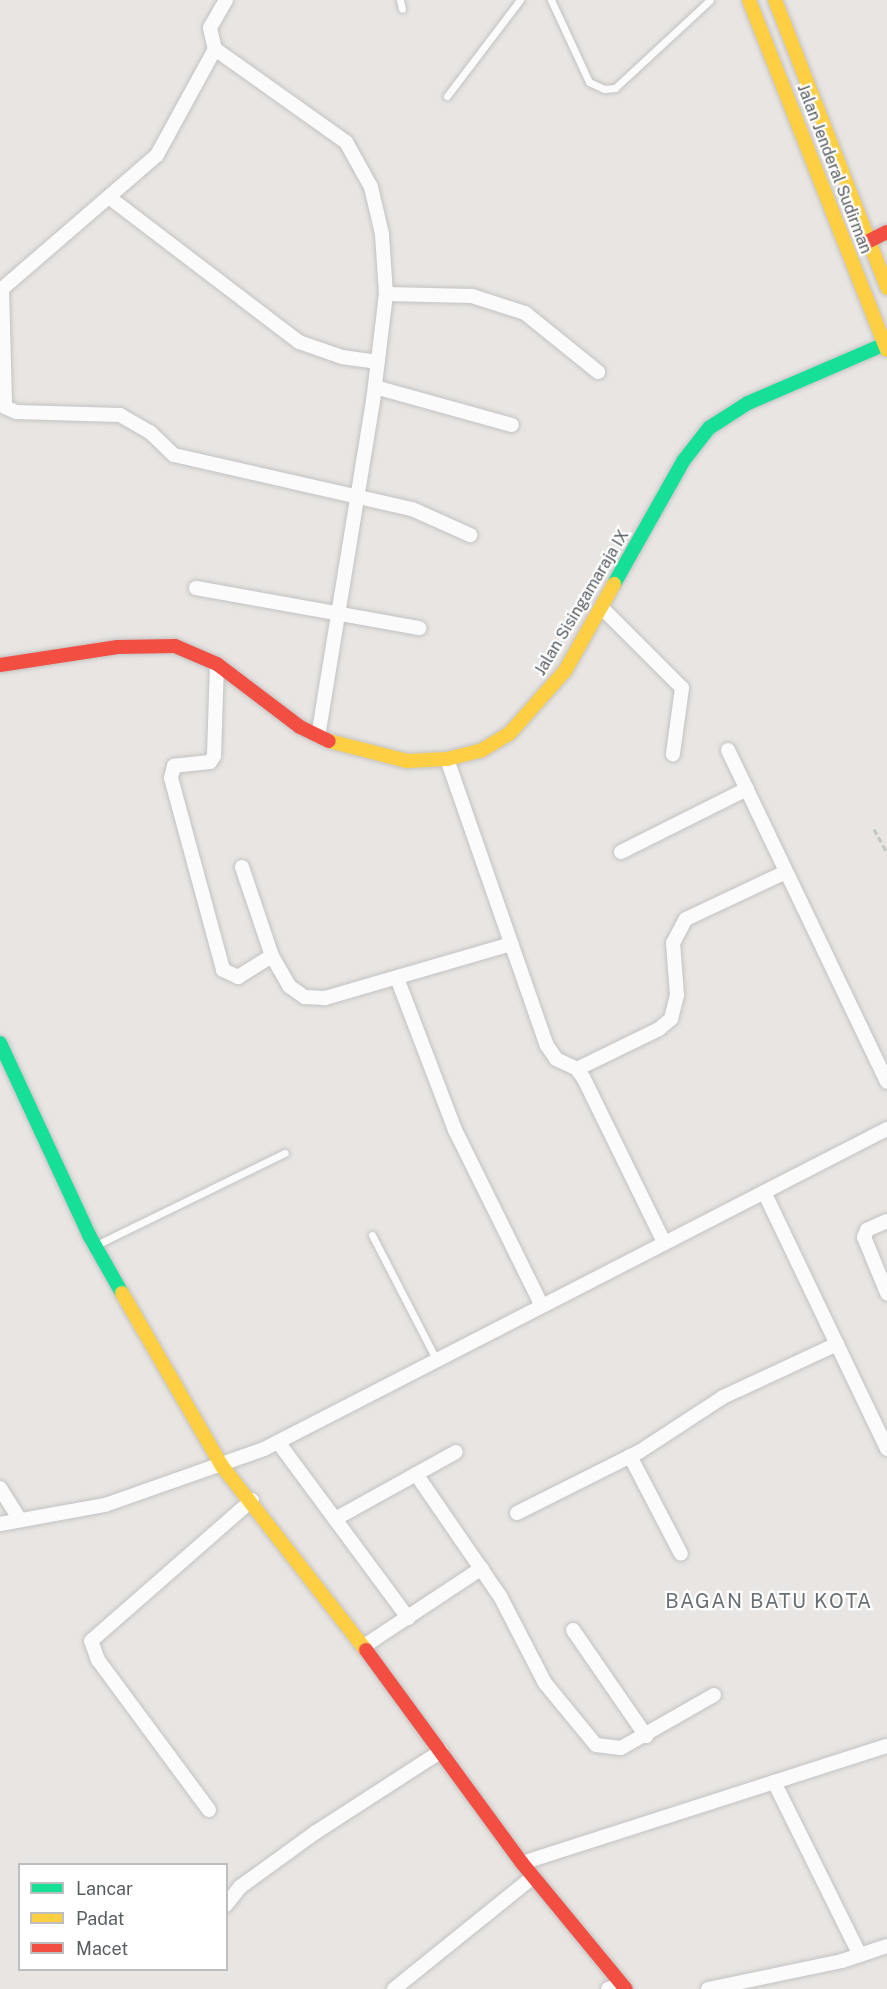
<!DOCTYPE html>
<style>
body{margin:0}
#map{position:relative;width:887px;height:1989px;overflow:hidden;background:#e8e5e2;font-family:"Public Sans",sans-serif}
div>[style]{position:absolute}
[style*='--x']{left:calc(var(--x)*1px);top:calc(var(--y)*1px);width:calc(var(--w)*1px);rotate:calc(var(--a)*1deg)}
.path>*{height:3px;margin-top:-1.5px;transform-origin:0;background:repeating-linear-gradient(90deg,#c1c8c3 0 6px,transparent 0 9px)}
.roads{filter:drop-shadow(0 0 2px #c3c3c3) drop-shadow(0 0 2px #c3c3c3)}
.lane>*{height:7px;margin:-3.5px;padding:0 3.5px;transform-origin:3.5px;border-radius:3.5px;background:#fcfbfb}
.street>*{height:14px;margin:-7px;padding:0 7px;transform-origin:7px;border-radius:7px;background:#fcfbfb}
.fast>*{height:14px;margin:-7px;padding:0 7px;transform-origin:7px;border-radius:7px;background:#16e098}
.slow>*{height:14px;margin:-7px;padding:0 7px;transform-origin:7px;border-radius:7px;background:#ffcf43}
.jam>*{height:14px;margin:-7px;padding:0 7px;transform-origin:7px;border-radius:7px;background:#f24e42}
span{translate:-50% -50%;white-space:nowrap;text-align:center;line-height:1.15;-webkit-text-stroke:4.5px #fff;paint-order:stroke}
.street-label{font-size:16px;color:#585d60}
.quarter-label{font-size:20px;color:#696f72;letter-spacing:1.5px}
.legend{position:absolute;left:18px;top:1863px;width:210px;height:108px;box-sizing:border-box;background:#fff;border:2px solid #bcbebf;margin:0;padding:8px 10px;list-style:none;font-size:18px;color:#585d60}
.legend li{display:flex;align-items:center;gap:12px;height:30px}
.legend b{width:30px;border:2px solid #bcbebf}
</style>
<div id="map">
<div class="path">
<div style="--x:874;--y:829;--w:26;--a:61"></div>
</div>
<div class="roads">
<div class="lane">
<div style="--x:400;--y:0;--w:9;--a:77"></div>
<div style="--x:551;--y:0;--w:90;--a:65.1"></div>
<div style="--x:589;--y:82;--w:17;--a:25"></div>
<div style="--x:604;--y:89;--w:11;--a:-5"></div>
<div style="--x:615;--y:88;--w:129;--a:-42.8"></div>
<div style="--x:447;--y:96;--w:121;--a:-52.8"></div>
<div style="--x:372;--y:1235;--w:140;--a:62.7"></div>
<div style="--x:96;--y:1245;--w:210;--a:-26"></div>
</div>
<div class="street">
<div style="--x:226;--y:0;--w:32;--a:120"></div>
<div style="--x:210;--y:28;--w:22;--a:77"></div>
<div style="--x:215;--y:49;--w:161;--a:35.4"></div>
<div style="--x:346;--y:142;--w:51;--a:60.9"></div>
<div style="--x:371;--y:187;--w:48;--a:76.8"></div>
<div style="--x:382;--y:234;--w:60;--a:86.2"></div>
<div style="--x:386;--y:294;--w:108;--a:96.9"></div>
<div style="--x:373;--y:401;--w:339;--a:99.3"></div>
<div style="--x:215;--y:49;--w:121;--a:118.7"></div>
<div style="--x:157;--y:155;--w:205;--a:139.2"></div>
<div style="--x:2;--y:289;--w:118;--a:88.5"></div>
<div style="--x:5;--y:407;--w:12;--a:24"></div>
<div style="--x:16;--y:412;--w:104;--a:1.7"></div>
<div style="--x:120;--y:415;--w:34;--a:30"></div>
<div style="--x:150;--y:432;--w:33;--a:44"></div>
<div style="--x:174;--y:455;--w:244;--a:12.8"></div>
<div style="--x:412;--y:509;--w:64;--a:24.1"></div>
<div style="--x:110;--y:198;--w:238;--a:37.3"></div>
<div style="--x:299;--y:342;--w:46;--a:19.2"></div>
<div style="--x:342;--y:357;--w:36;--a:8"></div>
<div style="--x:386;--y:294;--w:86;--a:1.3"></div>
<div style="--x:472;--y:296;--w:56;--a:17.8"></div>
<div style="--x:525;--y:313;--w:94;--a:38.9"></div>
<div style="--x:375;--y:387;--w:142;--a:15.5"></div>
<div style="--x:196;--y:588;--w:227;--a:10.2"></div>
<div style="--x:602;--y:608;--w:113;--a:45"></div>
<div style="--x:682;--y:688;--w:67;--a:97.8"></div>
<div style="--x:217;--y:664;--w:92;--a:91.9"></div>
<div style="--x:214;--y:756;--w:7;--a:124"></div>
<div style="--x:210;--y:762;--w:36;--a:174"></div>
<div style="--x:174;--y:766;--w:12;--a:104"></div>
<div style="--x:171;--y:778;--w:199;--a:74.8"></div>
<div style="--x:223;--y:970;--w:17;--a:25"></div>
<div style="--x:238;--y:977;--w:40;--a:-32"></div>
<div style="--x:728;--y:750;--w:368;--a:64.4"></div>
<div style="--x:447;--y:759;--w:302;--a:70.8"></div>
<div style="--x:546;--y:1044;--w:18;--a:56"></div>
<div style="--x:556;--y:1059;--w:23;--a:25"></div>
<div style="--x:577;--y:1069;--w:12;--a:55"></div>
<div style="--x:584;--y:1079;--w:182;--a:63.9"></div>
<div style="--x:621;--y:852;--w:141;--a:-26.6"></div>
<div style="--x:242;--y:867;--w:94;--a:71.4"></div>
<div style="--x:272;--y:956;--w:34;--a:60"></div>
<div style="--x:289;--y:986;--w:19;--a:35"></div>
<div style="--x:305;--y:997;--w:20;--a:3"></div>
<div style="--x:325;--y:998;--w:194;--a:-16.2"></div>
<div style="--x:397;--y:978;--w:163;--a:69.1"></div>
<div style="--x:455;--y:1130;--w:194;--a:63.7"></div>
<div style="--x:577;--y:1069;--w:91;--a:-26"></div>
<div style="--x:659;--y:1029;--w:16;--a:-40"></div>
<div style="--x:671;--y:1019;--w:25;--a:-76"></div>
<div style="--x:677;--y:995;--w:52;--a:-94.4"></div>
<div style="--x:673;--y:943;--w:27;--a:-62"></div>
<div style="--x:686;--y:919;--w:110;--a:-25.2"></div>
<div style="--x:764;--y:1192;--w:285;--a:64.4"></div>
<div style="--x:887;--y:1221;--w:22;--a:156"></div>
<div style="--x:867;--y:1230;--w:8;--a:113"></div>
<div style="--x:864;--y:1237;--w:61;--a:67.7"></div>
<div style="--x:278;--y:1442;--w:219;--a:53.5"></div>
<div style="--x:630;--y:1456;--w:110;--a:62.5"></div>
<div style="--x:416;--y:1474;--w:148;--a:55.5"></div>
<div style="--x:500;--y:1596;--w:98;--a:62.7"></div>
<div style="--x:545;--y:1683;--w:80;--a:50.6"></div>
<div style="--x:596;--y:1745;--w:25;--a:7"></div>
<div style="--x:621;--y:1748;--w:107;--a:-29.7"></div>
<div style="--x:0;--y:1488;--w:38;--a:58"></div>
<div style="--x:517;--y:1513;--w:136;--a:-26.6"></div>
<div style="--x:639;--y:1452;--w:100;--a:-33.2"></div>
<div style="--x:723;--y:1397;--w:126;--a:-24.9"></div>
<div style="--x:335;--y:1519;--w:138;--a:-29"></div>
<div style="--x:0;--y:1524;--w:107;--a:-10.3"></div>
<div style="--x:105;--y:1505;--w:169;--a:-19.4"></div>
<div style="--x:264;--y:1449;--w:700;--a:-27.19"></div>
<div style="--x:573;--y:1630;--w:129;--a:55.4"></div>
<div style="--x:364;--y:1646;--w:141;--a:-33.5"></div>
<div style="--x:774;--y:1782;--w:193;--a:63.6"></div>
<div style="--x:209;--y:1810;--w:187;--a:-126.5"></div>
<div style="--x:98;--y:1660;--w:20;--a:-110"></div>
<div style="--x:91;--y:1641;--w:214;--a:-41.2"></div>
<div style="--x:522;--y:1863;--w:383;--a:-17.8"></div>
<div style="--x:226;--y:1905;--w:23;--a:-52"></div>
<div style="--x:240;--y:1887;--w:94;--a:-35.9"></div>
<div style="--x:316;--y:1832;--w:149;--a:-32.9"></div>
<div style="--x:394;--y:1989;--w:179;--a:-38.9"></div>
<div style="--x:608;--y:1989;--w:15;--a:-16"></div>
<div style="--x:708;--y:1989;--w:137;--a:-11.8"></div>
<div style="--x:842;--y:1961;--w:47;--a:-18.4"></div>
</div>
<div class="fast">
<div style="--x:614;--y:584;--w:142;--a:-60.6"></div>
<div style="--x:684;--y:460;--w:41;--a:-52"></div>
<div style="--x:709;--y:428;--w:46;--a:-32.7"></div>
<div style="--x:748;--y:403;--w:149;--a:-23.3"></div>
<div style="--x:0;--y:1043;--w:212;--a:65.1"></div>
<div style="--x:89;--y:1235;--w:67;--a:60.4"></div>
</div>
<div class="slow">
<div style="--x:749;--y:0;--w:376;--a:68.5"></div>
<div style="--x:775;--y:0;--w:309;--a:68.7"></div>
<div style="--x:329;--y:741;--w:81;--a:14.4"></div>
<div style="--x:407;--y:761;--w:40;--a:-2.9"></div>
<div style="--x:447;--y:759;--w:36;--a:-14"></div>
<div style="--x:482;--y:750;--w:31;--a:-31"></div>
<div style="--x:509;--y:734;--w:84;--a:-48.4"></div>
<div style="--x:565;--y:671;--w:100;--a:-60.6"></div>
<div style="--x:122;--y:1293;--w:200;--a:60"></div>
<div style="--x:222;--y:1466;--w:234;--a:52"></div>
</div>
<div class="jam">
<div style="--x:869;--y:241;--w:20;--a:-27"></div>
<div style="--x:0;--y:665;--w:119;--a:-8.7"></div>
<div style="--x:118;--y:647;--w:57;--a:-1"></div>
<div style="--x:175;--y:646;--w:46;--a:23.2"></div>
<div style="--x:217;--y:664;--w:104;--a:37.2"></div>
<div style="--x:300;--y:727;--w:32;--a:26"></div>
<div style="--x:366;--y:1650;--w:264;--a:53.8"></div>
<div style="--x:522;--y:1863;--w:163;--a:50.5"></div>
</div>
</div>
<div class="street-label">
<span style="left:834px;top:169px;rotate:69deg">Jalan Jenderal Sudirman</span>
<span style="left:582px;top:603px;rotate:-59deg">Jalan Sisingamaraja IX</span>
</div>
<div class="quarter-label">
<span style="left:769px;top:1601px">BAGAN BATU KOTA</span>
</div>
<ul class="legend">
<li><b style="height:8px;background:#16e098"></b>Lancar</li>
<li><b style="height:8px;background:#ffcf43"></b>Padat</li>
<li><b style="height:8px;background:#f24e42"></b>Macet</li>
</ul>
</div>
